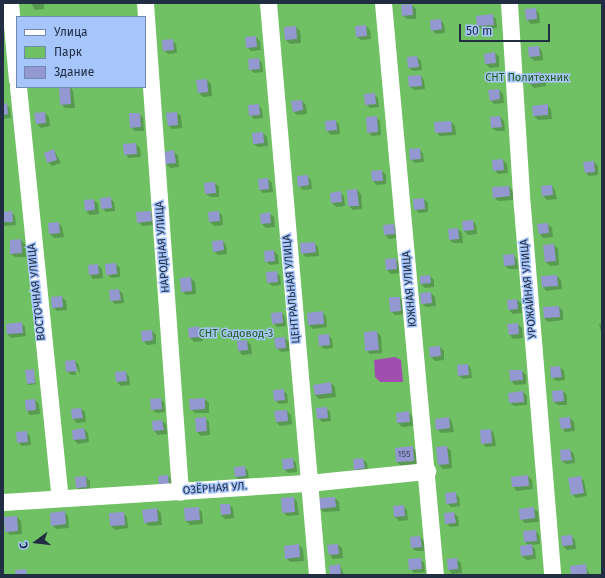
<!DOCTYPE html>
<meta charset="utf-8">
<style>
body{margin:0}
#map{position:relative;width:605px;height:578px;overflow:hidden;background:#a6c5fb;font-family:"Fira Sans",sans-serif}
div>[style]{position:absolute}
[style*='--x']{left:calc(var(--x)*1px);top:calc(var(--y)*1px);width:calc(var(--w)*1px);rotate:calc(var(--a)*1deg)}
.green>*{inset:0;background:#6fc163}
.water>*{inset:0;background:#a14eb0}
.shadow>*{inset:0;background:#0003}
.building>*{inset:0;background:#9498d1}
.minor>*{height:17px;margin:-8.5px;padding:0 8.5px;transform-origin:8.5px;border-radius:8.5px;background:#fff}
span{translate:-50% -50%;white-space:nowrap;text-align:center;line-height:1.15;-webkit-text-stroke:3px #a6c5fb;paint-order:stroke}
.number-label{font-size:9px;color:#3e4866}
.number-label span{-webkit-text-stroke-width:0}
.park-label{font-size:11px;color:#215d18}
.street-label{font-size:11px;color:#212d42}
.frame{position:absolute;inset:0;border:4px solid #212d42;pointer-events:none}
.legend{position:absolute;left:16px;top:16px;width:130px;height:72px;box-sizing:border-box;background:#a6c5fb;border:1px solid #7188b1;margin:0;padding:5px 7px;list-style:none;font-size:12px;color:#212d42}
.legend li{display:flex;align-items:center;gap:8px;height:20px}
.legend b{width:20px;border:1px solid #7188b1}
.north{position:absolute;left:16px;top:522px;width:40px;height:40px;-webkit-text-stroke:3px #a6c5fb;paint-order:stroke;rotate:255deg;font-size:11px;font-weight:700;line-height:16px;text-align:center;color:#212d42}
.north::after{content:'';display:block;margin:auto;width:14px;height:18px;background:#212d42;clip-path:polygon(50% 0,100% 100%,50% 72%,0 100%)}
.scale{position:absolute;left:459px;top:24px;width:91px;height:18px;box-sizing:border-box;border:2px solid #212d42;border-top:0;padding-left:5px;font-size:12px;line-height:14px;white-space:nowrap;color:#212d42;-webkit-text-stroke:3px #a6c5fb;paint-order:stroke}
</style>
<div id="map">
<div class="green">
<div style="clip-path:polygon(evenodd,3px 3px,602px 3px,602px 575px,3px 575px,3px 3px,17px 17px,145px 17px,145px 87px,17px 87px,17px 17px)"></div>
</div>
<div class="water">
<div style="clip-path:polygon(395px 357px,401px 360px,403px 382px,380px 382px,375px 377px,374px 360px)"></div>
</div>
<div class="shadow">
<div style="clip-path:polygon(31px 3px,44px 3px,44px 9px,35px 10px)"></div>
<div style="clip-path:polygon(412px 5px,416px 9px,416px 19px,407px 19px,403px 16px)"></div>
<div style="clip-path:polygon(535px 9px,539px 13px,540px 23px,531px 24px,527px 20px)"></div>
<div style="clip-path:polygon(492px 15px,496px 19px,497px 28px,482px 30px,478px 26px)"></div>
<div style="clip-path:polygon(440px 20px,444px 24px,445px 33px,436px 34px,432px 30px)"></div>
<div style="clip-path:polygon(366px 26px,370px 30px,371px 39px,361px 40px,357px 37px)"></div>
<div style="clip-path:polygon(296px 27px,300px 31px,301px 43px,290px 44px,286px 40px)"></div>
<div style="clip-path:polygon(256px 37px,260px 41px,261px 50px,251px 51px,247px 47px)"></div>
<div style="clip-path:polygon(172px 40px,176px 44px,177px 53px,168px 54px,164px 50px)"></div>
<div style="clip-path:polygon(539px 47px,542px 51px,543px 60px,534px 61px,530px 57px,529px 48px)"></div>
<div style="clip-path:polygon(495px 53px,499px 57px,499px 67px,490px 68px,486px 64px)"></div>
<div style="clip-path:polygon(417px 57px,421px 61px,422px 70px,413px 71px,409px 68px)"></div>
<div style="clip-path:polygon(258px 59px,262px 63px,263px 72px,254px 73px,250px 69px)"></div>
<div style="clip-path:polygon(541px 73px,545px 77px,546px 86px,534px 88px,530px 84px)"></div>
<div style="clip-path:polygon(421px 76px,424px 80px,425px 89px,414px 90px,410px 87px)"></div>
<div style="clip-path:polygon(207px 80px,211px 84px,212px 96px,203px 97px,199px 93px)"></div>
<div style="clip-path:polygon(70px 87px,73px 91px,75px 108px,65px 108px,61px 104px)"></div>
<div style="clip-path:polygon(499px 90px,503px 94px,504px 103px,494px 104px,490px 100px)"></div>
<div style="clip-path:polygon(374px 94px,378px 98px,379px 107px,370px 108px,366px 104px)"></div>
<div style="clip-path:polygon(302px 101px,306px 105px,307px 114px,297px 115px,293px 111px)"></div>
<div style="clip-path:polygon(6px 104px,10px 108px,11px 118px,3px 119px,3px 105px)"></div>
<div style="clip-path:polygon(258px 105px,262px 109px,263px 118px,254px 119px,250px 115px)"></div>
<div style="clip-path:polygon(547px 105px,551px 109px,552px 119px,538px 120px,534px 116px,533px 107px)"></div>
<div style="clip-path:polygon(45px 113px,49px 117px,50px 126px,41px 128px,37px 124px)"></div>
<div style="clip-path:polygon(177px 113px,181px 116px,182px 128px,172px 129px,168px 125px)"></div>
<div style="clip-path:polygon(139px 114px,143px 118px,144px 131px,135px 131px,131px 127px)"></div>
<div style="clip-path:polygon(376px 117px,380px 121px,381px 135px,372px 136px,368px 132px)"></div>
<div style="clip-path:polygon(500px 117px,504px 121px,505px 131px,496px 131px,492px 128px)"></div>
<div style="clip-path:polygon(335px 121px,339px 124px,340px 134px,331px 135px,327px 131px,326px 122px)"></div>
<div style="clip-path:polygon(451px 122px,455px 126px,456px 135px,440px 136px,436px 132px)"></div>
<div style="clip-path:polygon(263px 133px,267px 137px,268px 146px,258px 147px,254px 144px)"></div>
<div style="clip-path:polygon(136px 144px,140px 148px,141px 157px,129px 158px,125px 154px)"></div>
<div style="clip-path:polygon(419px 149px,423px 153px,424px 162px,415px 163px,411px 159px)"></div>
<div style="clip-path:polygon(54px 150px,61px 163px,52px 166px,48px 162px)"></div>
<div style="clip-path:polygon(165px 152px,174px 152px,178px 155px,179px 167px,170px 168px,166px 164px)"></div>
<div style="clip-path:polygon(503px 160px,507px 164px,508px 173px,498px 174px,494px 170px)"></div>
<div style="clip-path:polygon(594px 162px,598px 166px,598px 175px,589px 176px,585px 172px)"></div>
<div style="clip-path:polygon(382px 171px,386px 175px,386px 184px,377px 185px,373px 181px)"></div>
<div style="clip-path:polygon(307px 176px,311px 180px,312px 189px,303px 190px,299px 186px)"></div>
<div style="clip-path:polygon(268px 179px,272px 183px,273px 192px,263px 193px,260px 190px)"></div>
<div style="clip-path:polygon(215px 183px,219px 187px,219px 197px,210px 197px,206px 194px)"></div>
<div style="clip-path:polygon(552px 186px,555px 190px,557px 199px,547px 200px,543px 196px,542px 187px)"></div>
<div style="clip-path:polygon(509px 187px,513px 191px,513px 200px,498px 201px,494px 197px)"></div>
<div style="clip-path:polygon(357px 190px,361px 194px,362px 209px,353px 210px,349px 206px,348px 191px)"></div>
<div style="clip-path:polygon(340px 193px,344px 196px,345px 206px,336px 207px,332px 203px)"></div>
<div style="clip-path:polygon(110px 198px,114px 202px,115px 211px,106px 212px,102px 208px)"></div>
<div style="clip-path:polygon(424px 199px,428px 203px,428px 212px,419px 213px,415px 209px)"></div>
<div style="clip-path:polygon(94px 200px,98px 204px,99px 214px,90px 215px,86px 211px)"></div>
<div style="clip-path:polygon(11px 212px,15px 216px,16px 225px,4px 226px,3px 213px)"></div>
<div style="clip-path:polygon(150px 212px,154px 216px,155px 225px,142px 226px,138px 222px)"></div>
<div style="clip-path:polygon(218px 212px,222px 215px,223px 225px,214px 226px,210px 222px)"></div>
<div style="clip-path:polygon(270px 214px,274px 217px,275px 227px,266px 228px,262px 224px)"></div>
<div style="clip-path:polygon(472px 221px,476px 224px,477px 234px,468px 235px,464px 231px,463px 222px)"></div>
<div style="clip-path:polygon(59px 223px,62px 227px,64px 237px,54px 238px,50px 234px)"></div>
<div style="clip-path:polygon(548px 224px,552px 228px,553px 237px,543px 238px,540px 234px,538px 225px)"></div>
<div style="clip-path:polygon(393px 225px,397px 228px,398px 238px,389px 239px,385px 235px)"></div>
<div style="clip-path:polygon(458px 229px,462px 233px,463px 243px,453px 243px,450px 240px)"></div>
<div style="clip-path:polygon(21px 240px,25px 244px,26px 257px,15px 257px,11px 254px)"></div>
<div style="clip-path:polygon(223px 241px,226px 245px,227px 254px,218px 255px,214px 251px)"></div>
<div style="clip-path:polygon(314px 243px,318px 247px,319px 256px,306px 257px,302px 253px)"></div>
<div style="clip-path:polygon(554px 245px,558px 249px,559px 265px,550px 266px,546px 262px)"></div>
<div style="clip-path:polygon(274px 251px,278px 255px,279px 264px,270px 265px,266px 261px)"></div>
<div style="clip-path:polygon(513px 255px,517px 259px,518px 269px,509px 269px,505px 266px)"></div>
<div style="clip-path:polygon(395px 259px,399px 263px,400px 273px,391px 274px,387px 270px)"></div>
<div style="clip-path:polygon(116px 264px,120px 268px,120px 277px,111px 278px,107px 274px)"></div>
<div style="clip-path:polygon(98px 265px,102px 269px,103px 278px,93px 279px,90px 275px,89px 266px)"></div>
<div style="clip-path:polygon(276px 272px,280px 276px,281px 285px,272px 286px,268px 282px)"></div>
<div style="clip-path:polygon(430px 276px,434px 280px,434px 287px,425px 288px,421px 284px)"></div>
<div style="clip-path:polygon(557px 276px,561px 280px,562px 289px,546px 291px,543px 287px)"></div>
<div style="clip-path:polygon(191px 278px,195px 282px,196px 294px,186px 295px,182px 291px)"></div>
<div style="clip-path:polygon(119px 290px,123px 294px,124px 303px,115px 304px,111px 300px)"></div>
<div style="clip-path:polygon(431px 293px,435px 297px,436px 306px,426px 307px,422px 303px)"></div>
<div style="clip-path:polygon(62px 297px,66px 301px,67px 310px,57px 311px,53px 307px)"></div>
<div style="clip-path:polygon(400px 298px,403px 302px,405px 314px,395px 315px,391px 311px)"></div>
<div style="clip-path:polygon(517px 300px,521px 303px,522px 313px,513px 314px,509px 310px)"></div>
<div style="clip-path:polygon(559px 307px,563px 311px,563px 320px,548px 322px,544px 318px)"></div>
<div style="clip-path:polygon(322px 312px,326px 316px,327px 327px,313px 329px,309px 325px)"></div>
<div style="clip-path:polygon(282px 313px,285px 317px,286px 326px,277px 327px,273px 323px)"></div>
<div style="clip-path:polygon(21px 323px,25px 327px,26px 336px,11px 338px,7px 334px)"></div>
<div style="clip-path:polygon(602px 323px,602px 335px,599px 324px)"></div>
<div style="clip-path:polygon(518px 324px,522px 328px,523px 338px,513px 339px,510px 335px)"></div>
<div style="clip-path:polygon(198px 327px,202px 331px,203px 341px,194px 342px,190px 338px)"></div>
<div style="clip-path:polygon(152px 331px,156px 335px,156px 344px,147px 345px,143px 341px)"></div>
<div style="clip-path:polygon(377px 332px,381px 336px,382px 353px,370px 354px,366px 350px)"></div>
<div style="clip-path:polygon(328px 335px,332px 339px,333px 348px,324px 349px,320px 345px)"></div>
<div style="clip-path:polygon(285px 338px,289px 342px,290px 351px,281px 352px,277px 348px)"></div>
<div style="clip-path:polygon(247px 341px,251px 345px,252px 354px,242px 355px,239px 351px)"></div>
<div style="clip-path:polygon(440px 347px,444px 351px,444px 360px,435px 361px,431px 357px)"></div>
<div style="clip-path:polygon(75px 361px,79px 365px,80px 374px,75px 364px,76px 375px,71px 375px,67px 371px)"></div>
<div style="clip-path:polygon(468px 365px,471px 369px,472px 378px,463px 379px,459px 376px)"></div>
<div style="clip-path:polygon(560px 367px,564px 371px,565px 380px,556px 381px,552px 377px)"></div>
<div style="clip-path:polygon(33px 370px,36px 384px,29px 385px,27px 384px)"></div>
<div style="clip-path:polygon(522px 371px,526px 375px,526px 384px,515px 385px,511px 381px)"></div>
<div style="clip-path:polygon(125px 372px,129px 376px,130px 385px,121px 386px,117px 382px,116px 373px)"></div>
<div style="clip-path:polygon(331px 383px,335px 387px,336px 397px,319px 399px,315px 395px)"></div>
<div style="clip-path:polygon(283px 390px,287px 394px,288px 403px,279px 404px,275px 400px)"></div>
<div style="clip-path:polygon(563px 391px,567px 395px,567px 405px,558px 405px,554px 402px)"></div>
<div style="clip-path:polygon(523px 392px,527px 396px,527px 405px,514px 406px,510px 403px)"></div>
<div style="clip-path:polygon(161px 399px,164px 403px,165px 412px,156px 413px,152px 409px)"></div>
<div style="clip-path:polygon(205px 399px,209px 403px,209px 413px,195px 413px,191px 409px)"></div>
<div style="clip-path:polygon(35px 400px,39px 404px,40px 414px,30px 415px,27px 411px)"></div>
<div style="clip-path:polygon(326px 408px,330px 412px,331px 421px,322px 422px,318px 418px)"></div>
<div style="clip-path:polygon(81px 409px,85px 412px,86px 422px,77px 423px,73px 419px)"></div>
<div style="clip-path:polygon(287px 411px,291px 415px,292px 424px,280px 426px,276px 422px)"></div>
<div style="clip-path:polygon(408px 412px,412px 416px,413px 426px,402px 427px,398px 423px)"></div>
<div style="clip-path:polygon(205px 418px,209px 422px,210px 435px,201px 436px,197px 432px)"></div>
<div style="clip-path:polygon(449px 418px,452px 422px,454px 432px,441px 433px,437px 429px)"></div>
<div style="clip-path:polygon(570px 418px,574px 422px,575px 431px,565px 432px,562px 428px)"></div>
<div style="clip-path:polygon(162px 421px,166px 424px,167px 434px,158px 435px,154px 431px)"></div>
<div style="clip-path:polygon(84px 429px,88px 433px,89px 442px,78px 444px,74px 440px)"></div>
<div style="clip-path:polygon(491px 430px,494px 434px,496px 446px,486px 447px,482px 443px)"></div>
<div style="clip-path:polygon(26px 432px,30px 436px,31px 445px,22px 446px,18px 442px)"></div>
<div style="clip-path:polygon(412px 447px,416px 451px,418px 464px,401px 466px,397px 462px,396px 449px)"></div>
<div style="clip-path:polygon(447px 447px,451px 451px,452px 468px,443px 469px,439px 465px)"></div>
<div style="clip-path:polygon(570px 450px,574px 454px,575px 463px,566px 464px,562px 461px)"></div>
<div style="clip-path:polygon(292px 459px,296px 463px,297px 472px,288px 473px,284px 469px)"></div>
<div style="clip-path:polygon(363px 459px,367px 463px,368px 472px,359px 473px,355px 469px)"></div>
<div style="clip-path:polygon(244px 467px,248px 471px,249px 480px,240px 481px,236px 477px,235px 468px)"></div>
<div style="clip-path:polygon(168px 476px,172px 480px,173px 489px,164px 490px)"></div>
<div style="clip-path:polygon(528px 476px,532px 480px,533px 489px,517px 491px,513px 487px)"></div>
<div style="clip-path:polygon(86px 477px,90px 481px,90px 490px,81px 492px,77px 488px)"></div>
<div style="clip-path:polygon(580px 477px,584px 481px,587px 496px,576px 498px,572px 494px)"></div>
<div style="clip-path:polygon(455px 493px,459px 497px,460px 506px,451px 507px,447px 503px)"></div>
<div style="clip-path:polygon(294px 498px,297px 502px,299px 515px,287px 516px,283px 512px)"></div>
<div style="clip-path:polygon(335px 498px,339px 502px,340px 511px,324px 512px,320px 509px)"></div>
<div style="clip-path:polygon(229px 505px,233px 508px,234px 518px,225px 519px,221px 515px)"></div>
<div style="clip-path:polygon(403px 506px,407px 510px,408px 520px,399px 521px,395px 517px)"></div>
<div style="clip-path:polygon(198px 508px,202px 512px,203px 524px,190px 525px,186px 521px,185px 509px)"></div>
<div style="clip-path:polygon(157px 509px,161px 513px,162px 525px,149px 526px,145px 522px)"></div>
<div style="clip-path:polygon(534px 509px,538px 512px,539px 522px,525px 523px,521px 519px)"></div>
<div style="clip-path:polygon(64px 512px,68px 516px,69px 528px,56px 529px,52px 525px)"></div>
<div style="clip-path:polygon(123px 513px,127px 517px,128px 528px,115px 530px,111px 526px)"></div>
<div style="clip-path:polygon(454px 513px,458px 517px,459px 526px,450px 527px,446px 523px)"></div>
<div style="clip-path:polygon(17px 517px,21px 521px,22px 534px,10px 535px,6px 531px)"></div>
<div style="clip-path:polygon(536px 531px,539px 535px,540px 544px,531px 545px,535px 549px,536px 559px,526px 560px,522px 556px,529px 546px,525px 542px)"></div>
<div style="clip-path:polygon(571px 536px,575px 540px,576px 549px,567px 550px,563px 546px)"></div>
<div style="clip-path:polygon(420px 537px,424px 541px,425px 551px,416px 551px,412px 548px)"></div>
<div style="clip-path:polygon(299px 545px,303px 549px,304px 561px,290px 562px,286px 558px)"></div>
<div style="clip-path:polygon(338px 545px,342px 548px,343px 558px,333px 559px,330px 555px)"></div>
<div style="clip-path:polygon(420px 559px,424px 563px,425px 572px,414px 573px,410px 569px)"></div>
<div style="clip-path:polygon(457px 560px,461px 563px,462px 573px,452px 574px,449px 570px)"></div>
<div style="clip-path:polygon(340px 565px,344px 575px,331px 575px)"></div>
<div style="clip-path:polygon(585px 565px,590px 575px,572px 575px)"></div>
</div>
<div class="building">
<div style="clip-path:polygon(412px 4px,413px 15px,402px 16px,401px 5px)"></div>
<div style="clip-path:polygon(536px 8px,537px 19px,526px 20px,525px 9px)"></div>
<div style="clip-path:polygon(493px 14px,494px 25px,477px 26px,476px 16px)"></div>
<div style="clip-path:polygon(441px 19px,442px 29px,431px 31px,430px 20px)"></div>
<div style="clip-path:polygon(366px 25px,367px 36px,356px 37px,355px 26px)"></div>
<div style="clip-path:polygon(296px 26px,297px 39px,285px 40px,284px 27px)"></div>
<div style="clip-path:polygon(256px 36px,257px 47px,246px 48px,245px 37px)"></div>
<div style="clip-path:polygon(173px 39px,174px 50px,163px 51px,162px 40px)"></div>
<div style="clip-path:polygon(539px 46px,540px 56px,529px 57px,528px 47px)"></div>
<div style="clip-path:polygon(495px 52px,496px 63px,485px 64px,484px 54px)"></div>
<div style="clip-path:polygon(417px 56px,419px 67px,408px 68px,407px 57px)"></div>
<div style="clip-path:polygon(259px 58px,260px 69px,249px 70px,248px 59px)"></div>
<div style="clip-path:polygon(541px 72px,542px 83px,529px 84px,528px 74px)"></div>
<div style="clip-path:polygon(421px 75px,422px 86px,409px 87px,408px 76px)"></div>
<div style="clip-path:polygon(207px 79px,208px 92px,198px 93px,196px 80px)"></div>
<div style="clip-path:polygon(59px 87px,70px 87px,71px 104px,60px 105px)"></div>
<div style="clip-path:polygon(499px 89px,500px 99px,490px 101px,488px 90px)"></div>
<div style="clip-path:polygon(375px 93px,376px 104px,365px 105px,364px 94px)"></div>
<div style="clip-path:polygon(302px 100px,303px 110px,293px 112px,291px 101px)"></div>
<div style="clip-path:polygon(7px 103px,8px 114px,3px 115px,3px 104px)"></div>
<div style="clip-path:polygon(259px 104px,260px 115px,249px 116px,248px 105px)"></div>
<div style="clip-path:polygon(548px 104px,548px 115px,533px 116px,532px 106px)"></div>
<div style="clip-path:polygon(45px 112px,46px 123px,36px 124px,34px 113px)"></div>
<div style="clip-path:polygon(177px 112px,178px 125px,168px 126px,166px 113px)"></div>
<div style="clip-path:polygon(129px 113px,140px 113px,141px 127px,130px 128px)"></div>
<div style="clip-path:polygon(377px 116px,378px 132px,367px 133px,366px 117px)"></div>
<div style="clip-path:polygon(500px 116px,502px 127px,491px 128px,490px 117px)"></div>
<div style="clip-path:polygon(336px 120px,337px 130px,326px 131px,325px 121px)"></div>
<div style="clip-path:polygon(451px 121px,452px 132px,435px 133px,434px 122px)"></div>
<div style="clip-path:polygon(263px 132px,264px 143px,253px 144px,252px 133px)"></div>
<div style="clip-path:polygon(136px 143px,137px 154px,124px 155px,123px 144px)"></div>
<div style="clip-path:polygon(420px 148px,421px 159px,410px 160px,409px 149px)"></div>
<div style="clip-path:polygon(54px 149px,57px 160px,47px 163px,44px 153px)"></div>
<div style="clip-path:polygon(174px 150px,176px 163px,165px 164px,164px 152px)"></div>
<div style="clip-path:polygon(503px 159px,504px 170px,493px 171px,492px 160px)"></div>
<div style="clip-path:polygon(594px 161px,595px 172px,585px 173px,583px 162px)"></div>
<div style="clip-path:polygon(382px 170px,383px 181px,372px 181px,371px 171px)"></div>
<div style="clip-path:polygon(308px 175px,309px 185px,298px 187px,297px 176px)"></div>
<div style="clip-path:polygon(268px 178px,269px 189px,259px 190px,258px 179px)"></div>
<div style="clip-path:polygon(215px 182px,216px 193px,205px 194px,204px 183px)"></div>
<div style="clip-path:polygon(552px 185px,553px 195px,542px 196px,541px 186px)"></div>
<div style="clip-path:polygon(509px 186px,510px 196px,493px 198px,492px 187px)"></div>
<div style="clip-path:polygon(357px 189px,359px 206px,348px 206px,347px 190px)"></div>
<div style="clip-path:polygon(341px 191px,342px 202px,331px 203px,330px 193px)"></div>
<div style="clip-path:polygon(111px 197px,112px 208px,101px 209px,100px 198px)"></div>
<div style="clip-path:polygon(424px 198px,425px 209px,414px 210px,413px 199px)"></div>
<div style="clip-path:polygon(94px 199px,95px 210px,85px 211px,84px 200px)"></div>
<div style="clip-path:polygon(12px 211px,13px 222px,3px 222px,3px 212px)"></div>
<div style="clip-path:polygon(151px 211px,152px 221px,137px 223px,136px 212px)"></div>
<div style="clip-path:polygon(219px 211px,220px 221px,209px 222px,208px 212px)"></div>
<div style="clip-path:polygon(270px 212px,271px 223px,261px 224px,260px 214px)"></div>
<div style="clip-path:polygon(473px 220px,474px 230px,463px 231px,462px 221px)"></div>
<div style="clip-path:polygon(59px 222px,60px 233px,49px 234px,48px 223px)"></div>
<div style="clip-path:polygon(548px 223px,549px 233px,539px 234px,537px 224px)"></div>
<div style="clip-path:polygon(394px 224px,395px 234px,384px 235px,383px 225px)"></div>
<div style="clip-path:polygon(458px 228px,459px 239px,449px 240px,448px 229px)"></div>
<div style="clip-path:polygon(21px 239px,22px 253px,10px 254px,10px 240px)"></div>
<div style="clip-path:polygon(223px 240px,224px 250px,213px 252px,212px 241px)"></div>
<div style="clip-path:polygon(315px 242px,316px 252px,301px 254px,300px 243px)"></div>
<div style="clip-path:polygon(554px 244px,556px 261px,545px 262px,543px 245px)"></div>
<div style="clip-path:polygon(274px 250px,275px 261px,265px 262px,264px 251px)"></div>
<div style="clip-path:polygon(514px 254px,515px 265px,504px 266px,503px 255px)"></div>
<div style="clip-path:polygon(396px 258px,397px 269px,386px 270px,385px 259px)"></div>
<div style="clip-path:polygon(116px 263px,117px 274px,106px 275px,105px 264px)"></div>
<div style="clip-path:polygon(98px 264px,99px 274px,89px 275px,88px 265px)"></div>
<div style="clip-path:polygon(277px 271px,278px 282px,267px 283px,266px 272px)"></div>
<div style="clip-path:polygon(430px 275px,431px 283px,420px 284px,420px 276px)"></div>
<div style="clip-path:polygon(557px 275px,558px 286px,542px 287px,541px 276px)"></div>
<div style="clip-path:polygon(191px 277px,192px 291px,181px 292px,180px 278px)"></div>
<div style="clip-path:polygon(119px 289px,121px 300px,110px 301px,109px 290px)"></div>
<div style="clip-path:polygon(431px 292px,432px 303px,421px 304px,420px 293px)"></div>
<div style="clip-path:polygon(62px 296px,63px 307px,52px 308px,51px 297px)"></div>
<div style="clip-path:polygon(389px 297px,400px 297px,401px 311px,390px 312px)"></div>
<div style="clip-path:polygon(517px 299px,518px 309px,508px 310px,507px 300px)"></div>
<div style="clip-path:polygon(559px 306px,560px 317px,544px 318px,543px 307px)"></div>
<div style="clip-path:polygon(323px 311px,324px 324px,308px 325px,307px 313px)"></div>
<div style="clip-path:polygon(282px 312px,283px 323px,272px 324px,271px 313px)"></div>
<div style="clip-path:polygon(22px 322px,23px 333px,7px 334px,6px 324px)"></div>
<div style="clip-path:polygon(518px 323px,519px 334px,509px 335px,507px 324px)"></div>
<div style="clip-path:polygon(199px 326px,200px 337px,189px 338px,188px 328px)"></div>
<div style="clip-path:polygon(152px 330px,153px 340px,142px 342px,141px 331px)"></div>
<div style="clip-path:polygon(377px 331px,379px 350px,365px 351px,364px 332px)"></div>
<div style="clip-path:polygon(329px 334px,330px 345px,319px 346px,318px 335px)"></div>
<div style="clip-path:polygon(285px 337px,286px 348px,276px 349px,274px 338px)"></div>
<div style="clip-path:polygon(247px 340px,248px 350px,238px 351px,237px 341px)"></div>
<div style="clip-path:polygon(440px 346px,441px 356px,430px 357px,429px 347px)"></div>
<div style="clip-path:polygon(75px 360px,77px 371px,66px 372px,65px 361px)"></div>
<div style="clip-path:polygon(468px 364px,469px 375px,458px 376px,457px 365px)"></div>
<div style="clip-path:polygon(560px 366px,562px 377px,551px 378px,550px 367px)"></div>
<div style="clip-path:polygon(34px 369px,35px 383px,27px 384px,25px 370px)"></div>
<div style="clip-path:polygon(509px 370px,522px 370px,523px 380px,510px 381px)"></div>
<div style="clip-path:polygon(126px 371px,127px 381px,116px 382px,115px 372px)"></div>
<div style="clip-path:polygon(331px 382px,332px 393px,315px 395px,313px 385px)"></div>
<div style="clip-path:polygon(284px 389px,285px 400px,274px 401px,273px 390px)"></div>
<div style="clip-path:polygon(563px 390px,564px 401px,553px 402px,552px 391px)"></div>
<div style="clip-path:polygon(523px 391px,524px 402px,509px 403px,508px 393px)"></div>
<div style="clip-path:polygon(161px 398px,162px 409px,151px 410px,150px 399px)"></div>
<div style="clip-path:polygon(205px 398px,205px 409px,190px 410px,189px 399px)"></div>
<div style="clip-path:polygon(35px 399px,36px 410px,26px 411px,25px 400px)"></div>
<div style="clip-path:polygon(327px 407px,328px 418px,317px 419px,316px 408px)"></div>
<div style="clip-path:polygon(81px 408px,83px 418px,72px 419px,71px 409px)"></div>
<div style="clip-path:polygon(287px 410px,288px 421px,276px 422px,274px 411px)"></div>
<div style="clip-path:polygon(409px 411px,410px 422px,397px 423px,396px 413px)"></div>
<div style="clip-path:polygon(206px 417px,207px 431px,196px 432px,195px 418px)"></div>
<div style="clip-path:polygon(449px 417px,450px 428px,436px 430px,435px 419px)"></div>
<div style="clip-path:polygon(570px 417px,571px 428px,561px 429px,559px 418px)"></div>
<div style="clip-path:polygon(162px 420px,164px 430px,153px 431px,152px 421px)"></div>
<div style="clip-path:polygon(84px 428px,86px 439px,73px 440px,72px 430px)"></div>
<div style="clip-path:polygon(491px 429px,492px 443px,481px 444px,480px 430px)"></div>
<div style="clip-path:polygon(27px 431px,28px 442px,17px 443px,16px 432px)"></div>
<div style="clip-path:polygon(413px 446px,414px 461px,396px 462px,395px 448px)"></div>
<div style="clip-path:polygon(447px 446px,449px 464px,438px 465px,436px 447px)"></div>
<div style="clip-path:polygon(570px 449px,572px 460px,561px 461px,560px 450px)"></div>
<div style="clip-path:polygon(293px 458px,294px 468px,283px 470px,282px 459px)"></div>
<div style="clip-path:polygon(363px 458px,365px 468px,354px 470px,353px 459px)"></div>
<div style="clip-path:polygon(245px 466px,246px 476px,235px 477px,234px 467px)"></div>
<div style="clip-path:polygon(168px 475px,169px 485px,159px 486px,158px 476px)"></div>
<div style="clip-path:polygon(528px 475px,529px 486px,512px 487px,511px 477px)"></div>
<div style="clip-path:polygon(86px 476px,87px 487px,76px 488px,75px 477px)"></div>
<div style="clip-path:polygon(581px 476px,584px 493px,571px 495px,568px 478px)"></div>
<div style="clip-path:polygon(456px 492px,457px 503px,446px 504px,445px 493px)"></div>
<div style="clip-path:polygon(294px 497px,295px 512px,282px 513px,281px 498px)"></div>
<div style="clip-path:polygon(335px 497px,336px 507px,319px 509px,318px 498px)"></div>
<div style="clip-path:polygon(220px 504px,230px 504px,231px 514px,221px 515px)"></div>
<div style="clip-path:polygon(404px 505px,405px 516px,394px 517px,393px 506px)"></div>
<div style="clip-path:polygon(199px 507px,200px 520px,185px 521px,184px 508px)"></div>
<div style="clip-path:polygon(534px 507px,535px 518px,520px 520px,519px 509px)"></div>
<div style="clip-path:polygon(157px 508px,158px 521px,144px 523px,142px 510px)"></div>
<div style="clip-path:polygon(65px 511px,66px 524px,51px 526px,50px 513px)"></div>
<div style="clip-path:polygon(124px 512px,125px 525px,110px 526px,109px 513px)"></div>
<div style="clip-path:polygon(454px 512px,456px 523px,445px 524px,444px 513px)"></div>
<div style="clip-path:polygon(17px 516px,18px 531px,5px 532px,4px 517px)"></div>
<div style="clip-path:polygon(536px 530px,537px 541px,524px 542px,523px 531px)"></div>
<div style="clip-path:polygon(572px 535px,573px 545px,562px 546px,561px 536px)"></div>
<div style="clip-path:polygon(420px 536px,422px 547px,411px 548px,410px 537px)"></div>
<div style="clip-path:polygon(299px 544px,300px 557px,285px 559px,284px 546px)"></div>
<div style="clip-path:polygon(338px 544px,339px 554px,329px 555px,327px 545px)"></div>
<div style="clip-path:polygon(532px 544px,533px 555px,521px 556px,520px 546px)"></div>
<div style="clip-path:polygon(421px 558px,422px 569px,409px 570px,408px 559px)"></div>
<div style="clip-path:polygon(457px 558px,458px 569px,448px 570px,447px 559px)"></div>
<div style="clip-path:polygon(340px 564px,341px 575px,330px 575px,329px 566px)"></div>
<div style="clip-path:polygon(586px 564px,587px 575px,571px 575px,570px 566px)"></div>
<div style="clip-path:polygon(26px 569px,27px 575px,16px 575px,15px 570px)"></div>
</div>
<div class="minor">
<div style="--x:10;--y:3;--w:77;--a:84.8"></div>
<div style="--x:145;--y:3;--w:490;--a:85.9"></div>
<div style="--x:268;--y:3;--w:574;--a:85.1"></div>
<div style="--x:383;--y:3;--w:574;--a:84.81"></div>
<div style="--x:509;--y:3;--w:204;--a:86.4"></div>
<div style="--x:522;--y:207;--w:369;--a:85.3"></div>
<div style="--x:18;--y:87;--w:412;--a:84.2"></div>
<div style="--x:3;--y:502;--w:306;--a:-3.6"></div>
<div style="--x:308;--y:483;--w:120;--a:-5.8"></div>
</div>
<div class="number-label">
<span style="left:404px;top:454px">155</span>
</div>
<div class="park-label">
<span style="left:527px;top:78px">СНТ Политехник</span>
<span style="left:236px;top:334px">СНТ Садовод-3</span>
</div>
<div class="street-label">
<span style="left:163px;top:247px;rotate:-94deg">НАРОДНАЯ УЛИЦА</span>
<span style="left:292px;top:289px;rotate:-95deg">ЦЕНТРАЛЬНАЯ УЛИЦА</span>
<span style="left:410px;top:289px;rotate:-95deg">ЮЖНАЯ УЛИЦА</span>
<span style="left:529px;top:289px;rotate:-95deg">УРОЖАЙНАЯ УЛИЦА</span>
<span style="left:37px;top:292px;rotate:-96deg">ВОСТОЧНАЯ УЛИЦА</span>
<span style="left:215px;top:489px;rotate:-4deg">ОЗЁРНАЯ УЛ.</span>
</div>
<div class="frame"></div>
<ul class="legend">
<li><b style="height:5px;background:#fff"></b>Улица</li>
<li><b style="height:11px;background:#6fc163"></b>Парк</li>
<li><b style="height:11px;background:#9498d1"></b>Здание</li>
</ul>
<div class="north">С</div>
<div class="scale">50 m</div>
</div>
